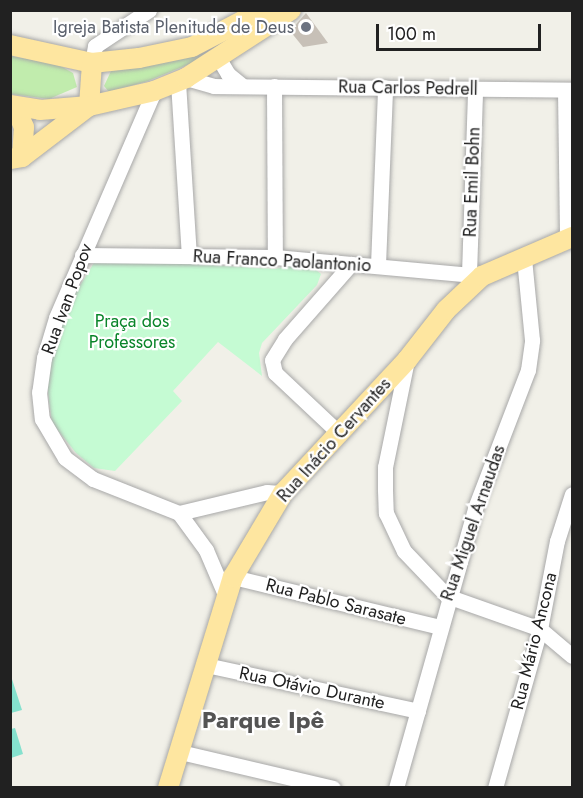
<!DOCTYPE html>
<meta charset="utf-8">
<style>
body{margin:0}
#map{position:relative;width:583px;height:798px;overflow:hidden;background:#f1f0e8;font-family:Jost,sans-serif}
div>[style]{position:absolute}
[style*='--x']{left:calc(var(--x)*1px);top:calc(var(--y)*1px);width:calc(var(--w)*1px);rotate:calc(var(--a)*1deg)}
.grass>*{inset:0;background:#c1ecad}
.park>*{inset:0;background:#c5fbd3}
.pitch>*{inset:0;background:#85e1ce}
.building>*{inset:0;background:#c7c0b7}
.roads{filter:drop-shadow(0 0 2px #a8a8a8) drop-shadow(0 0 2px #a8a8a8)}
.minor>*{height:15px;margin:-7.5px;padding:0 7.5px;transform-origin:7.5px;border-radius:7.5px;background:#fff}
.major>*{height:20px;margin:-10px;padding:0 10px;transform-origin:10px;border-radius:10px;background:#fee6a0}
.dots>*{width:16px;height:16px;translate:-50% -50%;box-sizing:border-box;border:3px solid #fff;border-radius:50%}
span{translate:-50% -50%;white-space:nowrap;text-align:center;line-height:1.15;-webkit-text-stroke:4.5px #fff;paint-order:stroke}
.worship-label{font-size:18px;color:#5b616d}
.right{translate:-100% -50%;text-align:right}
.street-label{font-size:18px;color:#212121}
.park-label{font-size:18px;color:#0a852a}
.district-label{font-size:24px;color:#545454;font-weight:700}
.frame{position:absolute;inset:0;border:12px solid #212121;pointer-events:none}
.scale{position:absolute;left:376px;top:24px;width:165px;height:27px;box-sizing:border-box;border:3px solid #212121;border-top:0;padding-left:8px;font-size:18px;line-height:21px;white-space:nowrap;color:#212121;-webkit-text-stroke:4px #fff;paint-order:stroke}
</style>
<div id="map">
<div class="grass">
<div style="clip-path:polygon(231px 39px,197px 61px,148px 81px,109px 92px,104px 86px,111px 71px,167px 62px)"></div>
<div style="clip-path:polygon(11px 56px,57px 64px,73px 73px,77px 87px,49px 99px,11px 94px)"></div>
</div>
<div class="park">
<div style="clip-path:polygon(97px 258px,275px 269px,307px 262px,321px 274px,317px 285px,262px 343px,259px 353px,262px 376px,218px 342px,173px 391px,182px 401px,115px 471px,94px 468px,76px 453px,52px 423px,45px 369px,63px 313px)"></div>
</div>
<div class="pitch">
<div style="clip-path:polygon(10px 673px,22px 710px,11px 713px,10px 713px)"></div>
<div style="clip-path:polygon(15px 728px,23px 754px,11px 758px,11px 729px)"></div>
</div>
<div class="building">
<div style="clip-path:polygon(306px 13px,309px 17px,328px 43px,303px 47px,290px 31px)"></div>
</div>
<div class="roads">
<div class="minor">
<div style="--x:219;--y:59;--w:17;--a:59"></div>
<div style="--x:228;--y:74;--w:19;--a:39"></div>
<div style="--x:92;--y:63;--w:17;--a:-80"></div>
<div style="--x:95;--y:46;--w:65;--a:-33.7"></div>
<div style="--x:186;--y:78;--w:29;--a:16"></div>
<div style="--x:214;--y:86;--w:358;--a:0.6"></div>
<div style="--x:178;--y:82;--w:174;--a:86.4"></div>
<div style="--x:274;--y:86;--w:171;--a:89.7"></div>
<div style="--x:565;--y:90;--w:150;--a:89.2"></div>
<div style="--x:154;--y:91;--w:247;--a:113.4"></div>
<div style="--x:56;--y:318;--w:42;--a:106.7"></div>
<div style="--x:44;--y:358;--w:34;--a:98"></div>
<div style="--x:39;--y:392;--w:27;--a:84"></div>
<div style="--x:42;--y:419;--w:45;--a:59.5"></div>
<div style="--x:65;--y:458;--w:35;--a:37"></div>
<div style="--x:93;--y:479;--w:92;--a:21.6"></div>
<div style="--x:179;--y:513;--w:46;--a:53.9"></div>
<div style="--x:206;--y:550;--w:51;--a:66.9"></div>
<div style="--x:82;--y:255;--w:193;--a:0.6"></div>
<div style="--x:275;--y:257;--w:208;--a:5.2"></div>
<div style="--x:378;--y:265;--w:178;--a:-87.7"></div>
<div style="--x:469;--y:274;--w:184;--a:-88.1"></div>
<div style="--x:407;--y:360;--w:109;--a:101.6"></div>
<div style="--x:385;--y:467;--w:23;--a:90"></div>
<div style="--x:385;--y:490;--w:23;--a:88"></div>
<div style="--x:386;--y:513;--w:42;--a:64.7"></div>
<div style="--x:404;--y:551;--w:62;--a:46.3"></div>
<div style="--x:447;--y:596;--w:99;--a:19.5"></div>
<div style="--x:540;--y:629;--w:42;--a:40.2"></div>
<div style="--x:340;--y:434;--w:89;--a:-136.8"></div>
<div style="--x:275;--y:373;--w:13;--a:-103"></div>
<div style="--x:272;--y:360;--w:25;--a:-58"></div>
<div style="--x:285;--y:339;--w:100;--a:-48.7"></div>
<div style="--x:179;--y:513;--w:90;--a:-13.4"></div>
<div style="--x:267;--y:492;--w:16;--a:4"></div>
<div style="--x:233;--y:577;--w:213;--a:13.6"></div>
<div style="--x:206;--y:665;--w:217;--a:12.2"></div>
<div style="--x:180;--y:752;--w:157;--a:13.2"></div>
<div style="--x:396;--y:788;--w:291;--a:-74.2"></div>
<div style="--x:475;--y:508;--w:148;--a:-69"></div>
<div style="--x:528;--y:370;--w:30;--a:-82"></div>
<div style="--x:532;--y:340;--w:82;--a:-95.6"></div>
<div style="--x:495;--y:788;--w:165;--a:-74.2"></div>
<div style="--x:540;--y:629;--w:90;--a:-79.1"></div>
<div style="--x:557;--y:541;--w:49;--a:-72.3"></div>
</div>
<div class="major">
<div style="--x:10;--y:45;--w:84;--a:12.4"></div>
<div style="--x:92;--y:63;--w:47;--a:-6.1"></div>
<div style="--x:139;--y:58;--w:54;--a:-11.7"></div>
<div style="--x:192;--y:47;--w:80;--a:-27.5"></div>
<div style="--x:10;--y:105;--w:30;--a:9"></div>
<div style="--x:40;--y:110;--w:49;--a:-4.7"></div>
<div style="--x:89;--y:106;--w:67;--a:-13"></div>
<div style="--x:154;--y:91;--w:35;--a:-22"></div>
<div style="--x:186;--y:78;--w:125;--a:-32.9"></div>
<div style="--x:89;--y:106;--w:43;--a:-86"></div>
<div style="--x:15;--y:107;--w:22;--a:66"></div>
<div style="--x:24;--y:127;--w:30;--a:94"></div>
<div style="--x:10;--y:159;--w:12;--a:-9"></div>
<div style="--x:22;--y:157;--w:84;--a:-37.3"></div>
<div style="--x:168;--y:788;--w:221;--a:-72.9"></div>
<div style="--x:233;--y:577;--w:98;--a:-59.2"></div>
<div style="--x:283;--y:493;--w:182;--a:-47"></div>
<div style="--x:407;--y:360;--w:63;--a:-52"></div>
<div style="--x:446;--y:310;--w:50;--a:-43.4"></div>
<div style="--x:482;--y:276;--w:98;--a:-23.4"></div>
</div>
</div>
<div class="dots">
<div style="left:306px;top:27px;background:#6b7280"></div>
</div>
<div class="worship-label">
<span class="right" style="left:294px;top:27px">Igreja Batista Plenitude de Deus</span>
</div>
<div class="street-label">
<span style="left:408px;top:88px;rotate:1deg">Rua Carlos Pedrell</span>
<span style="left:472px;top:182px;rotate:-88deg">Rua Emil Bohn</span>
<span style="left:282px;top:261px;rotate:3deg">Rua Franco Paolantonio</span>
<span style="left:67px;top:299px;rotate:-70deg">Rua Ivan Popov</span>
<span style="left:334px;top:440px;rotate:-48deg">Rua Inácio Cervantes</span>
<span style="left:473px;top:523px;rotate:-71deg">Rua Miguel Arnaudas</span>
<span style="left:336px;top:602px;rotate:14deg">Rua Pablo Sarasate</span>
<span style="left:534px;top:641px;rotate:-76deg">Rua Mário Ancona</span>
<span style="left:312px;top:688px;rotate:12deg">Rua Otávio Durante</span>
</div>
<div class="park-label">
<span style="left:132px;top:332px">Praça dos<br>Professores</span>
</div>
<div class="district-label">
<span style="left:263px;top:720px">Parque Ipê</span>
</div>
<div class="frame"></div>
<div class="scale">100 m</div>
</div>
